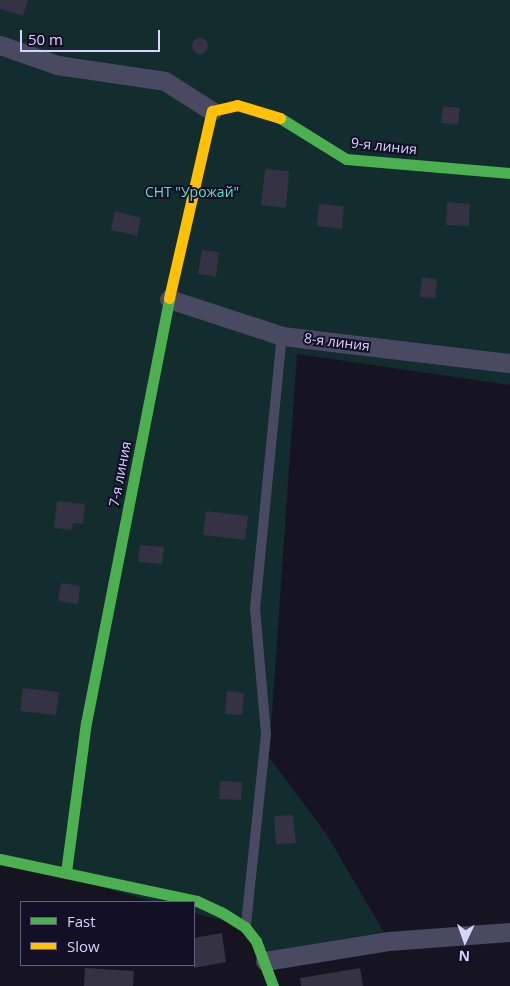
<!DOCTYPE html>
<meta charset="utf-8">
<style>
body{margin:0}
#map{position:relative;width:510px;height:986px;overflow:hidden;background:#161421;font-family:"Open Sans",sans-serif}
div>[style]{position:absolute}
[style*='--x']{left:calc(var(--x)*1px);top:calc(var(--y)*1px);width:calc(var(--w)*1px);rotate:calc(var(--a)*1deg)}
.green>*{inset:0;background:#132c2d}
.building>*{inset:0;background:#343243}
.round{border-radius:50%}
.lane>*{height:10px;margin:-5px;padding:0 5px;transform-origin:5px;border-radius:5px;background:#4a4962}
.street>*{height:19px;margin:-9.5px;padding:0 9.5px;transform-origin:9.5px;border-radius:9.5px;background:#4a4962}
.fast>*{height:11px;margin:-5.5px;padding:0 5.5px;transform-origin:5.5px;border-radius:5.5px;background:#4caf50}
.slow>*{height:11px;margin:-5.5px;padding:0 5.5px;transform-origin:5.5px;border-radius:5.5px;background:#ffc107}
span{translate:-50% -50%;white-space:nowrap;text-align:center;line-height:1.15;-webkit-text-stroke:4px #130f26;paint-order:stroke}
.street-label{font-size:14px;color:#d9d4ff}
.park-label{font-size:14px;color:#5fe0c0}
.legend{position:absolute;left:20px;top:901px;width:175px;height:65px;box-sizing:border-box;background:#130f26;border:1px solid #625e7d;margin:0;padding:6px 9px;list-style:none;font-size:15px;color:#d9d4ff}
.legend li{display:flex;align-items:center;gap:10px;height:25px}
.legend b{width:25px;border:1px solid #625e7d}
.north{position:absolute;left:440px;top:916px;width:50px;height:50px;-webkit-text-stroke:4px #130f26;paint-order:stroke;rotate:183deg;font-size:14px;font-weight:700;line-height:20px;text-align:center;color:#d9d4ff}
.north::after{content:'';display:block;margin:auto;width:18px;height:22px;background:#d9d4ff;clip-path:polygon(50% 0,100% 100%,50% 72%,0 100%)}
.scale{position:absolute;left:20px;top:30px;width:140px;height:22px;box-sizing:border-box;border:2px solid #d9d4ff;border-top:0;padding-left:6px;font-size:15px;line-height:18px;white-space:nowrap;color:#d9d4ff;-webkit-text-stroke:4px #130f26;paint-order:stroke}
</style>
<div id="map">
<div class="green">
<div style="clip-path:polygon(0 0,510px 0,510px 385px,297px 354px,269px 757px,327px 835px,389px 941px,265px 961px,245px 927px,0 859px)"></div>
</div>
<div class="building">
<div style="clip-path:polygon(0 0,28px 0,23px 16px,0 9px)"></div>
<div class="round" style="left:192px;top:38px;width:16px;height:16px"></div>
<div style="clip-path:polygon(443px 106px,460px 108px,458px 125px,441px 123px)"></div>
<div style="clip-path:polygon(265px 169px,289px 171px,286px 208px,261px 205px)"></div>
<div style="clip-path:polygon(447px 202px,470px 204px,469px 226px,446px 225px)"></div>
<div style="clip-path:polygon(319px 204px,344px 206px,342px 229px,317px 226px)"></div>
<div style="clip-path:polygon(115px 211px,141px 218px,137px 236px,111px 230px)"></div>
<div style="clip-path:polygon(202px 250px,219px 252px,216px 277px,198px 274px)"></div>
<div style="clip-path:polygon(422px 277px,437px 279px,435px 298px,420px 297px)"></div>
<div style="clip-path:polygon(57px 501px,85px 504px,83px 524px,73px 523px,72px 530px,54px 528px)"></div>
<div style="clip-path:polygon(206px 511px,248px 516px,245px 540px,203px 535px)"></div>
<div style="clip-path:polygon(140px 545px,164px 547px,162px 564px,138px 562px)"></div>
<div style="clip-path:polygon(61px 583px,80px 586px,78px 604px,58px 601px)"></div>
<div style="clip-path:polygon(23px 688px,59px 692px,56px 715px,20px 711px)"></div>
<div style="clip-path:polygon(227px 691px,244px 693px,242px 715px,225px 714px)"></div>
<div style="clip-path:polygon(220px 781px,242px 782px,241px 800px,219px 799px)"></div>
<div style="clip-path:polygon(293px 815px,296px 843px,276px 844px,274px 816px)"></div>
<div style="clip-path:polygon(222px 933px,226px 962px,194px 968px,194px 938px)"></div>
<div style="clip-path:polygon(85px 968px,134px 971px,133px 986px,84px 986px)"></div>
<div style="clip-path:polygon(360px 968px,363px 986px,301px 986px,300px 978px)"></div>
</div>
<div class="lane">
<div style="--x:246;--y:924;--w:191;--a:-84"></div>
<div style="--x:266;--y:734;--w:125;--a:-95"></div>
<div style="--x:255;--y:609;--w:274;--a:-84.4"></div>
</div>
<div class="street">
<div style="--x:0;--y:45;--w:60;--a:19.3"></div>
<div style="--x:57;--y:65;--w:109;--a:8.4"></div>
<div style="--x:165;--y:81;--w:56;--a:32.6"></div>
<div style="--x:169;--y:299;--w:119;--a:18.1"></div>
<div style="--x:282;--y:336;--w:230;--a:6.8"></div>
<div style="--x:265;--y:961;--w:126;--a:-9.2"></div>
<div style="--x:389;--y:941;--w:121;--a:-4.3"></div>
</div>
<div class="fast">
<div style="--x:280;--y:118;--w:78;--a:31.8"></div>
<div style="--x:346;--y:159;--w:165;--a:4.9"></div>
<div style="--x:0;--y:859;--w:201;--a:12"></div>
<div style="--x:197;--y:901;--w:26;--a:25"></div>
<div style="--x:221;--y:912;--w:28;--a:32"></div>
<div style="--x:245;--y:927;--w:18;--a:52"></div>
<div style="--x:256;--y:941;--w:48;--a:69.3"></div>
<div style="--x:66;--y:872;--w:150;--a:-82.4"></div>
<div style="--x:86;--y:723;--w:433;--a:-78.9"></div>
</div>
<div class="slow">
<div style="--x:169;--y:298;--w:192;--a:-77.1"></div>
<div style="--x:212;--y:111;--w:26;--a:-13"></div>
<div style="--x:237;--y:105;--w:45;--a:16.8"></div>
</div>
<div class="street-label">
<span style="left:384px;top:146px;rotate:6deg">9-я линия</span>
<span style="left:337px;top:342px;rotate:7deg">8-я линия</span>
<span style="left:120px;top:474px;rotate:-79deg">7-я линия</span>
</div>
<div class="park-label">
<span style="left:192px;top:192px">СНТ "Урожай"</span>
</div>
<ul class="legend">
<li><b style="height:6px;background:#4caf50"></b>Fast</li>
<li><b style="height:6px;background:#ffc107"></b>Slow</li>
</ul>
<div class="north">N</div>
<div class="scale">50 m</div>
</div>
